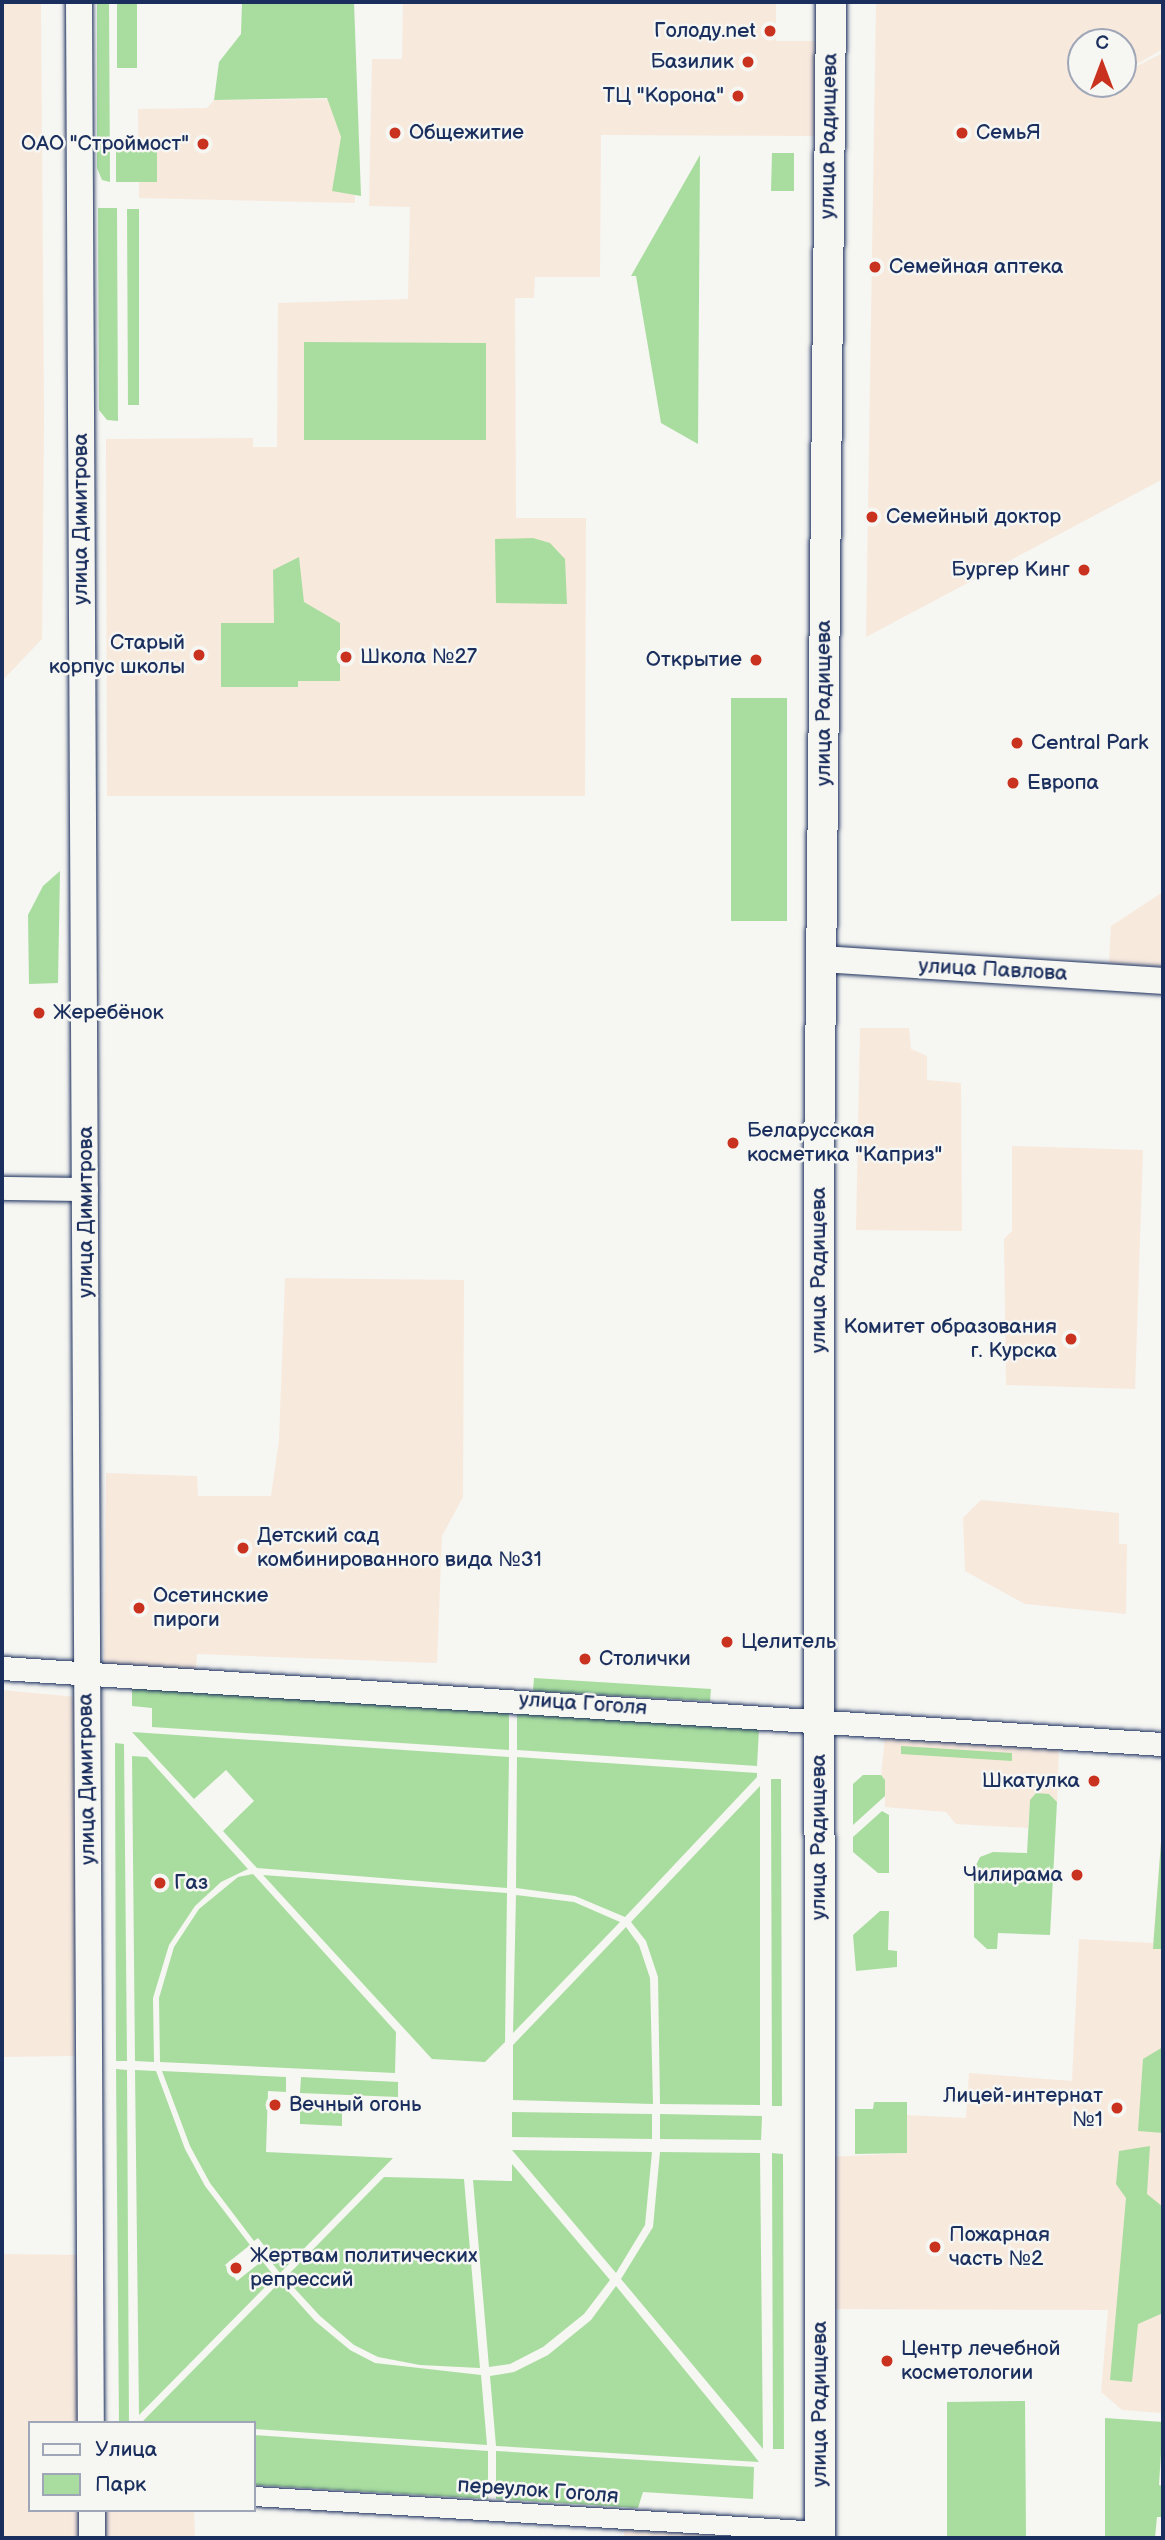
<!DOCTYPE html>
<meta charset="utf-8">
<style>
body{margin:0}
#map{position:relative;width:1165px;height:2540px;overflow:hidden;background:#f6f6f2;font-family:"Balsamiq Sans",sans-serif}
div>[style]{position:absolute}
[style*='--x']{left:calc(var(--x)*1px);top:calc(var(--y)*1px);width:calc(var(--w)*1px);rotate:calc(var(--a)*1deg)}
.built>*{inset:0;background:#f8e9dd}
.green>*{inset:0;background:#a9dd9f}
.roads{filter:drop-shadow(0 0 2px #1b2f5e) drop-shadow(0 0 2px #1b2f5e)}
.minor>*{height:19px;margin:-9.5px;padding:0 9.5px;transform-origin:9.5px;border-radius:9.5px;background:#f6f6f2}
.tertiary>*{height:23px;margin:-11.5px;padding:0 11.5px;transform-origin:11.5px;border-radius:11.5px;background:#f6f6f2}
.secondary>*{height:26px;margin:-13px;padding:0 13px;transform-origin:13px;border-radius:13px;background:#f6f6f2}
.primary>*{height:30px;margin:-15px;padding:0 15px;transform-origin:15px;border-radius:15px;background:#f6f6f2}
.dots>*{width:19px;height:19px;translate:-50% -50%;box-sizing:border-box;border:4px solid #f6f6f2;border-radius:50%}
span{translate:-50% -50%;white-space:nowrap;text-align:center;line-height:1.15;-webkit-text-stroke:5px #f6f6f2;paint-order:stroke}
.poi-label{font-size:21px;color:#1b2f5e}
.right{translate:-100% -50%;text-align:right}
.left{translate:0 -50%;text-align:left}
.street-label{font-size:21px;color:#1b2f5e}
.frame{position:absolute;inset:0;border:4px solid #1b2f5e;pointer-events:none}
.legend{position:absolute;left:28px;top:2421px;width:228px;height:91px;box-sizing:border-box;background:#f6f6f2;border:2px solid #9ea6b7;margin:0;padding:9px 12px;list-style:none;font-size:21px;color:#1b2f5e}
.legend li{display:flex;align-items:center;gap:14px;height:35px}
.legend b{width:35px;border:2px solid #9ea6b7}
.north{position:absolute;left:1067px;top:28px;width:70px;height:70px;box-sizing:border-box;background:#f6f6f2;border:2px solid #9ea6b7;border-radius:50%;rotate:0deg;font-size:19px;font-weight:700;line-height:28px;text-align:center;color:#1b2f5e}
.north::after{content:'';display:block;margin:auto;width:24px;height:32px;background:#c8321e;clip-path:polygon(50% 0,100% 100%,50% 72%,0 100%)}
</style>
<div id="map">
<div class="built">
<div style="clip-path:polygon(2px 2px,41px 2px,44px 418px,42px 639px,2px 681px)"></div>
<div style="clip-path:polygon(403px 2px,776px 2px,776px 41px,816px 41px,815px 136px,601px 135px,600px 277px,535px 277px,534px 298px,515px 298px,516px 518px,586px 518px,585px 796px,107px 796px,106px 439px,253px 438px,253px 447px,277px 447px,278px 303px,408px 299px,410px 207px,369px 206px,372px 59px,402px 59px)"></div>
<div style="clip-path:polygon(876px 2px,1163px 2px,1163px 49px,1123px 72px,1123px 42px,1081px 42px,1081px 84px,1123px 84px,1123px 73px,1163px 53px,1163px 479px,866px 637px)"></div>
<div style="clip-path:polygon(354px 99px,355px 203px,139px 198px,138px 109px,207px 108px,214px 100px)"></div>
<div style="clip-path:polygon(1163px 892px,1163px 966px,1109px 963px,1111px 926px)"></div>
<div style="clip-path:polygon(860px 1028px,909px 1028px,911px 1049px,927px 1056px,927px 1080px,961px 1083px,962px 1231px,856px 1230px)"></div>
<div style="clip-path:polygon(1012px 1146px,1143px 1150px,1135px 1389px,1006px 1385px,1004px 1239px,1012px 1231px)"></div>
<div style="clip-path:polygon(285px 1278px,464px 1280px,463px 1497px,442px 1536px,437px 1663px,197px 1654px,196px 1670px,104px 1664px,106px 1473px,197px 1476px,198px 1496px,271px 1496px,279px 1440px)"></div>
<div style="clip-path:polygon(981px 1500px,1119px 1513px,1119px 1544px,1127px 1544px,1126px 1614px,1025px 1604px,965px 1571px,963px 1518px)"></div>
<div style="clip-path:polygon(2px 1690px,76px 1697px,74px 2056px,2px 2057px)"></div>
<div style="clip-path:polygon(885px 1737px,1059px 1748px,1057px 1802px,1049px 1794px,1030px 1800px,1028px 1828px,956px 1824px,946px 1812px,885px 1807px,885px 1781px,881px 1775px)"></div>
<div style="clip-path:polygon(1163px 1816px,1163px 2413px,1122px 2410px,1101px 2392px,1108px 2310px,833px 2309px,831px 2157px,906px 2153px,907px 2115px,966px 2118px,969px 2073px,1072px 2081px,1079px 1939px,1153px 1943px)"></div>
<div style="clip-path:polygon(2px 2254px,82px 2255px,82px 2423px,30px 2423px,30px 2510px,81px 2510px,81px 2538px,2px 2538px)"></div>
<div style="clip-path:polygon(99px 2510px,194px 2510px,195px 2538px,99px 2538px)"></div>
<div style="clip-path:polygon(624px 2529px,756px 2538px,624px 2538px)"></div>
</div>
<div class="green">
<div style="clip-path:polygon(97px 2px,109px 2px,110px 182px,102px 180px,97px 168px)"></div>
<div style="clip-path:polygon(117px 2px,137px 2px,137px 68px,117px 68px)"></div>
<div style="clip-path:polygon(242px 2px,354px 2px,361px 196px,332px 191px,341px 137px,327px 98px,214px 100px,219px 62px,241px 34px)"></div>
<div style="clip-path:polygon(157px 150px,157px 182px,116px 182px,116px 151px)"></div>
<div style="clip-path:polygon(772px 153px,794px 153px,794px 191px,771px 191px)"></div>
<div style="clip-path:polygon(700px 155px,698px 444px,661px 423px,636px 276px,631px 276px)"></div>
<div style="clip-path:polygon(98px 208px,117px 208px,118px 421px,107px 420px,99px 410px)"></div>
<div style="clip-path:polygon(127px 209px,139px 209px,139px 405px,128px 405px)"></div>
<div style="clip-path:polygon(304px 342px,486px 343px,486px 440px,304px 440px)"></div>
<div style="clip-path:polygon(533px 538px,550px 543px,565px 559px,567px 604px,496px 603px,495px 539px)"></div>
<div style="clip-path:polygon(299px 557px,304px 602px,340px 623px,340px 681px,298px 681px,298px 687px,221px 687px,221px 623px,274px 623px,273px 570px)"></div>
<div style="clip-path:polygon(731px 698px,787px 698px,787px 921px,731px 921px)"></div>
<div style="clip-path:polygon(60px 871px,58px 983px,29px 984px,28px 915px,43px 886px)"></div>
<div style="clip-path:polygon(534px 1678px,711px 1689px,710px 1701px,533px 1691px)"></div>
<div style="clip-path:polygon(132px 1686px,509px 1712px,509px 1750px,152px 1727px,152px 1708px,132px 1706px)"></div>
<div style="clip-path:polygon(517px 1712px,759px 1729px,757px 1766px,517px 1750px)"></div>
<div style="clip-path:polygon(132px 1732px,509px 1757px,507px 1888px,257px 1868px,223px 1831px,254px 1801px,226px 1770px,194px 1799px)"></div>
<div style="clip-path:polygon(115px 1743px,124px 1744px,127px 2061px,116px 2061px)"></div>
<div style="clip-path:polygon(901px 1746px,1012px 1753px,1012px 1761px,901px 1754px)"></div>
<div style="clip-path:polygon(132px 1756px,147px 1757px,248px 1869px,221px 1882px,195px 1906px,169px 1945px,153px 1998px,154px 2062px,135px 2061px)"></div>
<div style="clip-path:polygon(517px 1757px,757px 1773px,757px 1777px,625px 1917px,575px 1896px,516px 1888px)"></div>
<div style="clip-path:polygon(863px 1775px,881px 1775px,885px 1780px,885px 1796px,853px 1825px,853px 1784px)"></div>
<div style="clip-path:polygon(771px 1779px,781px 1779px,782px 2106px,772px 2106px)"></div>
<div style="clip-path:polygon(760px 1786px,760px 2105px,660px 2104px,658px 1977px,646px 1941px,631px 1922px)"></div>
<div style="clip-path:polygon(1036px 1793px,1049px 1794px,1057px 1802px,1050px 1935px,998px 1933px,997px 1949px,987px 1949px,974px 1937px,974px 1869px,980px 1857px,993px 1852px,1027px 1853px,1030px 1800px)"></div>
<div style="clip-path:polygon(882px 1811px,889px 1815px,889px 1873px,878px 1873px,853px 1852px,853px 1837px)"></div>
<div style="clip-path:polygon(1163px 1816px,1163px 1949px,1153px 1949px)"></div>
<div style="clip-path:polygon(253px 1874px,396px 2032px,395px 2073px,160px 2062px,159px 1998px,174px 1947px,199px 1909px,238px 1877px)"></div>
<div style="clip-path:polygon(263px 1875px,507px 1893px,505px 2042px,485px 2062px,432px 2059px)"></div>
<div style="clip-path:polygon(516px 1895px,574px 1902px,620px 1922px,513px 2033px)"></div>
<div style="clip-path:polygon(880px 1911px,889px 1911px,888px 1950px,897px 1951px,897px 1967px,856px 1971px,853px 1935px)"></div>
<div style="clip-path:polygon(626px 1927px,639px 1945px,650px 1978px,653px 2104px,513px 2100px,513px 2045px)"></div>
<div style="clip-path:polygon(1163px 2047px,1163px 2133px,1138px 2131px,1143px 2059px)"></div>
<div style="clip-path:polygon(116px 2069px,127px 2070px,129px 2423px,119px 2423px)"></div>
<div style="clip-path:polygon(135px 2070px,156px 2071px,185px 2149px,205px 2186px,250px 2245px,225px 2265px,237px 2281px,262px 2261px,275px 2277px,139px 2415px)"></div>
<div style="clip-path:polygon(162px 2071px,286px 2077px,286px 2092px,268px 2091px,266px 2152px,393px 2158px,280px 2273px,268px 2258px,271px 2254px,258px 2238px,254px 2241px,210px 2183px,190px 2146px)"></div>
<div style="clip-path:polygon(301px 2077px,398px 2082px,398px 2097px,300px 2093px)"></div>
<div style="clip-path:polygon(874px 2102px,907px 2102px,907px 2153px,855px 2154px,855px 2109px,873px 2109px)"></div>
<div style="clip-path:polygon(300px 2108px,342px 2110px,342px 2126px,300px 2124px)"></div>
<div style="clip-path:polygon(512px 2112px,652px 2114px,652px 2139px,512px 2137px)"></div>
<div style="clip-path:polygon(660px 2114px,762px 2116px,761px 2140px,660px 2139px)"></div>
<div style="clip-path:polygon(1150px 2146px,1147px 2194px,1163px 2207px,1163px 2313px,1138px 2324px,1132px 2382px,1110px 2380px,1126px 2198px,1116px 2184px,1119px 2151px)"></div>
<div style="clip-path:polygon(512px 2150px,652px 2152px,645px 2225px,616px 2273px)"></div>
<div style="clip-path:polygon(660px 2152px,760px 2153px,763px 2449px,621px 2279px,653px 2227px)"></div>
<div style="clip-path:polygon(772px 2153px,783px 2154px,784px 2449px,773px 2449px)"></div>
<div style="clip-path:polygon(512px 2164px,610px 2280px,584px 2314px,543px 2347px,510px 2364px,489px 2367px,473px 2180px,512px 2181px)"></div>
<div style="clip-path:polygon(384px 2177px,464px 2179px,480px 2368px,420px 2365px,378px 2357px,354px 2345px,320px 2316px,285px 2278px)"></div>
<div style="clip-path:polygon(280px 2282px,315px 2321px,350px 2350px,375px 2363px,481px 2375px,487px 2445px,254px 2429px,254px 2423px,142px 2422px)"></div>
<div style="clip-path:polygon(616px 2286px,724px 2418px,759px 2462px,496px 2446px,490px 2376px,514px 2372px,548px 2355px,591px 2320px)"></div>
<div style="clip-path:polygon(1025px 2401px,1026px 2538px,947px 2538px,947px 2402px)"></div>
<div style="clip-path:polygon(1105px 2418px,1163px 2422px,1159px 2485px,1163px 2486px,1163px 2517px,1157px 2517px,1155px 2538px,1105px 2538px)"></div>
<div style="clip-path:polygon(254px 2435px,488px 2451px,488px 2499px,254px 2485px)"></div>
<div style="clip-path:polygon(496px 2451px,754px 2467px,753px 2499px,643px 2492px,638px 2508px,496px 2499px)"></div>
</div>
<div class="roads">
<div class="minor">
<div style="--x:254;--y:2496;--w:567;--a:3.54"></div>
</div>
<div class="tertiary">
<div style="--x:2;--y:1188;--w:84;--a:0.7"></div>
<div style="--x:2;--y:1668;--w:1163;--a:3.75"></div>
</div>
<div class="secondary">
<div style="--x:79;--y:2;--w:2421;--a:89.72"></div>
<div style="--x:823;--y:959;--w:341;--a:3.7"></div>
<div style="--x:92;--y:2538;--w:28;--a:-90"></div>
</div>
<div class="primary">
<div style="--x:820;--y:2538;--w:1366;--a:-90.04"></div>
<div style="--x:819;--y:1172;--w:1170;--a:-89.41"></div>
</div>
</div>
<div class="dots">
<div style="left:770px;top:31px;background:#c8321e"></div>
<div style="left:748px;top:62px;background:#c8321e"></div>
<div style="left:738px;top:96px;background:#c8321e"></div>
<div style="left:395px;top:133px;background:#c8321e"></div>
<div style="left:962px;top:133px;background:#c8321e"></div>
<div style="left:203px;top:144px;background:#c8321e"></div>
<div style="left:875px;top:267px;background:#c8321e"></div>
<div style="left:872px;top:517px;background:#c8321e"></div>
<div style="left:1084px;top:570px;background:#c8321e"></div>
<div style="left:199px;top:655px;background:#c8321e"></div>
<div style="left:346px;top:657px;background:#c8321e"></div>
<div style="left:756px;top:660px;background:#c8321e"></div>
<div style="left:1017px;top:743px;background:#c8321e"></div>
<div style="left:1013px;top:783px;background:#c8321e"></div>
<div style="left:39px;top:1013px;background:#c8321e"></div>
<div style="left:733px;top:1143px;background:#c8321e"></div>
<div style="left:1071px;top:1339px;background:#c8321e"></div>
<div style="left:243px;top:1548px;background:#c8321e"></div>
<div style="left:139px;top:1608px;background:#c8321e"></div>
<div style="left:727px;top:1642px;background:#c8321e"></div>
<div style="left:585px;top:1659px;background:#c8321e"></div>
<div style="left:1094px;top:1781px;background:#c8321e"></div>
<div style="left:1077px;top:1875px;background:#c8321e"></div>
<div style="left:160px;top:1883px;background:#c8321e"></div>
<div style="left:275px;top:2105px;background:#c8321e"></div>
<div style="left:1117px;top:2108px;background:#c8321e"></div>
<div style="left:935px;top:2247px;background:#c8321e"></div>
<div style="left:236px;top:2268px;background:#c8321e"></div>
<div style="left:887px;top:2361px;background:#c8321e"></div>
</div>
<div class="poi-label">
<span class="right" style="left:756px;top:31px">Голоду.net</span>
<span class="right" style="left:734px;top:62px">Базилик</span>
<span class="right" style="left:724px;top:96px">ТЦ "Корона"</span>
<span class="left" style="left:409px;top:133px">Общежитие</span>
<span class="left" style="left:976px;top:133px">СемьЯ</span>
<span class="right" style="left:189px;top:144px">ОАО "Строймост"</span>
<span class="left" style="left:889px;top:267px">Семейная аптека</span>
<span class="left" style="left:886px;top:517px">Семейный доктор</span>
<span class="right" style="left:1070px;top:570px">Бургер Кинг</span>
<span class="right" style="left:185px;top:655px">Старый<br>корпус школы</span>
<span class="left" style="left:360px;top:657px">Школа №27</span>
<span class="right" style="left:742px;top:660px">Открытие</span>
<span class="left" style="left:1031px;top:743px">Central Park</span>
<span class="left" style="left:1027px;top:783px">Европа</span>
<span class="left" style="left:53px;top:1013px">Жеребёнок</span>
<span class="left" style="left:747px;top:1143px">Беларусская<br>косметика "Каприз"</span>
<span class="right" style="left:1057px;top:1339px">Комитет образования<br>г. Курска</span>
<span class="left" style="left:257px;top:1548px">Детский сад<br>комбинированного вида №31</span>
<span class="left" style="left:153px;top:1608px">Осетинские<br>пироги</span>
<span class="left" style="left:741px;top:1642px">Целитель</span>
<span class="left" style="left:599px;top:1659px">Столички</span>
<span class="right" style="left:1080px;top:1781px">Шкатулка</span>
<span class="right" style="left:1063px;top:1875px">Чилирама</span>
<span class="left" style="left:174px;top:1883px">Газ</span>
<span class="right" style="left:1103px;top:2108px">Лицей-интернат<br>№1</span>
<span class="left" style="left:289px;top:2105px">Вечный огонь</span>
<span class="left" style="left:949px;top:2247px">Пожарная<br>часть №2</span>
<span class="left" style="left:250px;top:2268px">Жертвам политических<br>репрессий</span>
<span class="left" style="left:901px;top:2361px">Центр лечебной<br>косметологии</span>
</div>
<div class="street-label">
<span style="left:829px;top:136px;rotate:-89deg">улица Радищева</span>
<span style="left:81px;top:519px;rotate:-90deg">улица Димитрова</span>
<span style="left:824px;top:703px;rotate:-90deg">улица Радищева</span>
<span style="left:993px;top:970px;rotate:3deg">улица Павлова</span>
<span style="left:86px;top:1212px;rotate:-90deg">улица Димитрова</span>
<span style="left:819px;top:1270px;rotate:-90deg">улица Радищева</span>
<span style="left:583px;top:1704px;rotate:4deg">улица Гоголя</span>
<span style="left:87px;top:1779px;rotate:-91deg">улица Димитрова</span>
<span style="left:819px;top:1837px;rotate:-90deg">улица Радищева</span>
<span style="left:820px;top:2404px;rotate:-90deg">улица Радищева</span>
<span style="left:538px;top:2491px;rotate:4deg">переулок Гоголя</span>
</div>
<div class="frame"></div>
<ul class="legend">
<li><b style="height:9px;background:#f6f6f2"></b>Улица</li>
<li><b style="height:19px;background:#a9dd9f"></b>Парк</li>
</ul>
<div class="north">С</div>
</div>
